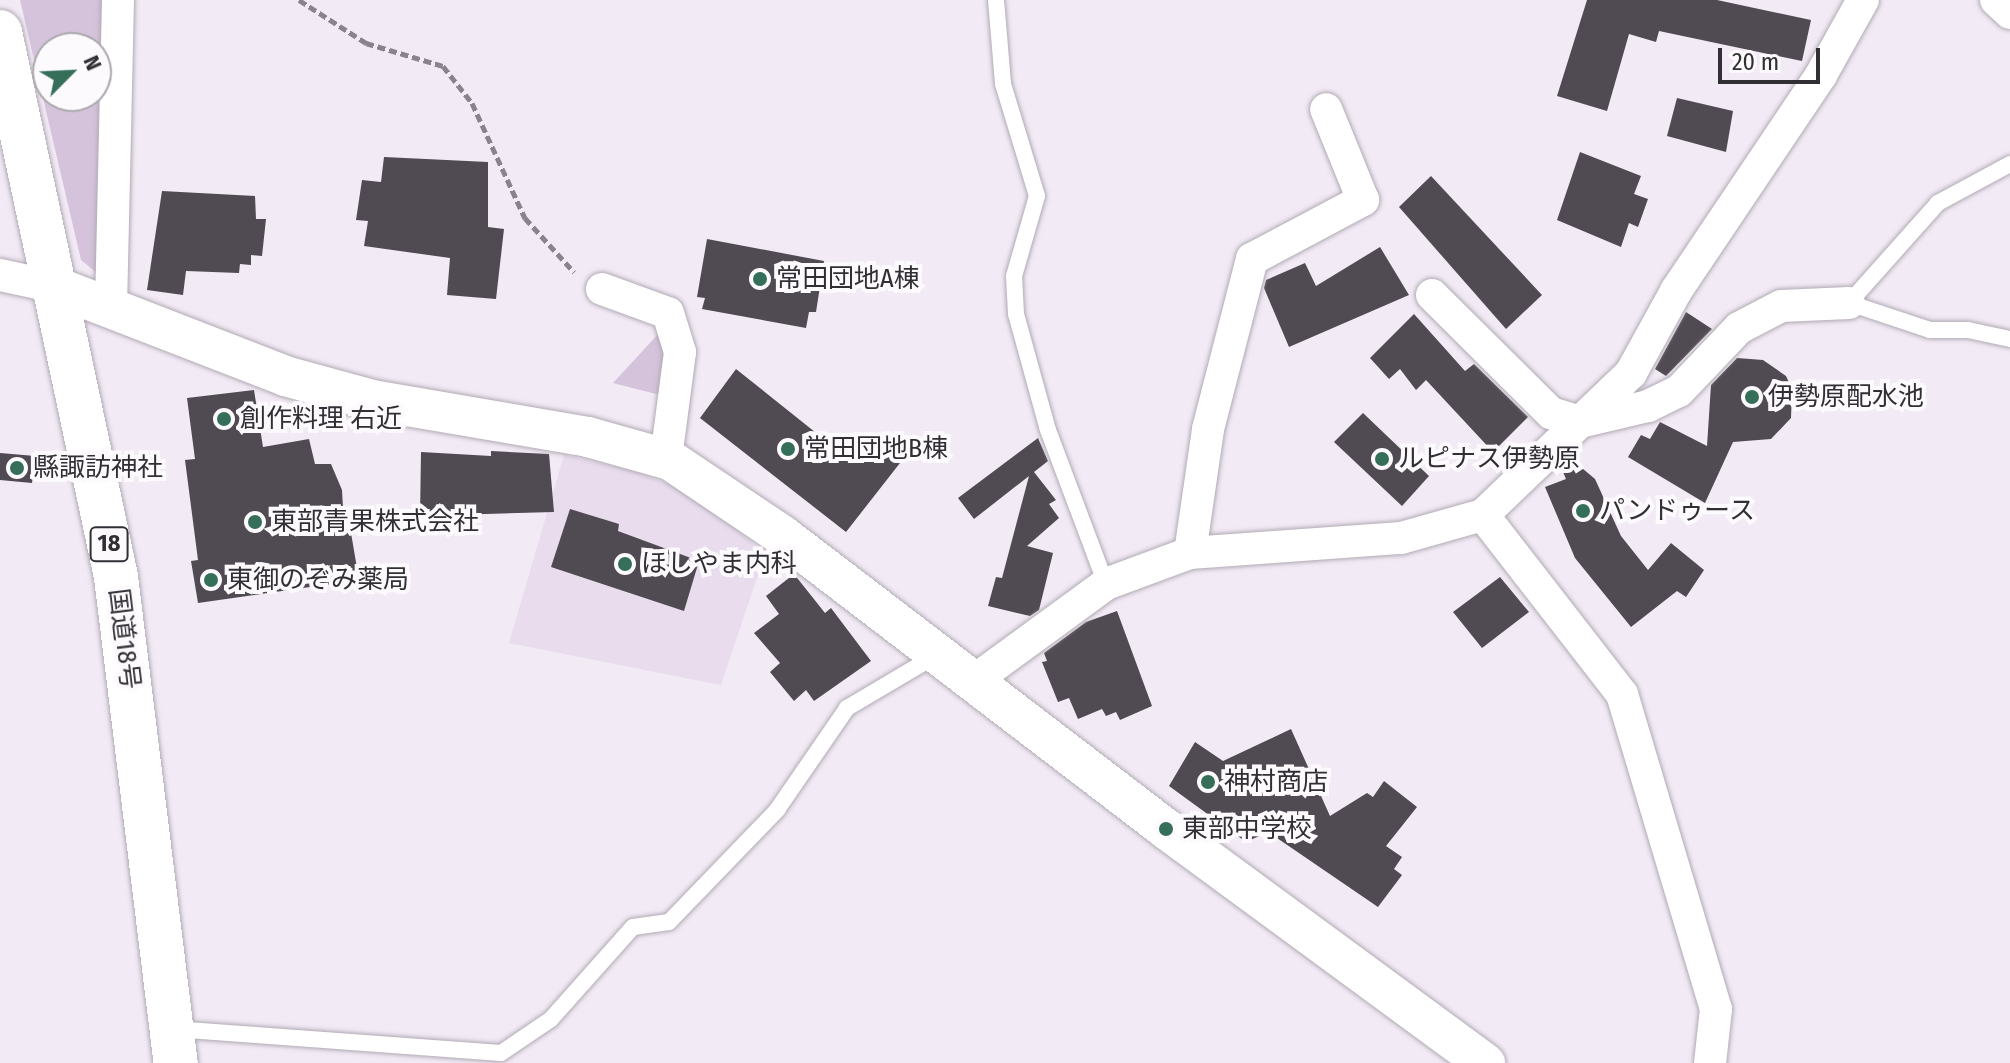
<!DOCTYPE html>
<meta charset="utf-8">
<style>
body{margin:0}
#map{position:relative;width:2010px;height:1063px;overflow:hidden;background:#f2eaf5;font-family:"Fira Sans Condensed","Noto Sans JP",sans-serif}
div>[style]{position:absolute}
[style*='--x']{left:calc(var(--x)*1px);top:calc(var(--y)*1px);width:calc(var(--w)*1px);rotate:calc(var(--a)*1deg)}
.built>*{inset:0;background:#e8dced}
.green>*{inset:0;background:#d4c3db}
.building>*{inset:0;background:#504a53}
.path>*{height:5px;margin-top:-2.5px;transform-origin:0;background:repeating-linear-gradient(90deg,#89848b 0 8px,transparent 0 12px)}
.roads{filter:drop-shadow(0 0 2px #b1aab4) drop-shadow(0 0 2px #b1aab4)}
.service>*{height:16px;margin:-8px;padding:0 8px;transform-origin:8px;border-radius:8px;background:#fff}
.minor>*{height:32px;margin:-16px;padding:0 16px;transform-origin:16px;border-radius:16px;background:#fff}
.tertiary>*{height:40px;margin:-20px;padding:0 20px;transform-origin:20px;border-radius:20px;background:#fff}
.trunk>*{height:44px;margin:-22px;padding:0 22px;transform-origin:22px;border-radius:22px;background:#fff}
.dots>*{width:22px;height:22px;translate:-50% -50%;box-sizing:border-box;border:4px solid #fdfafe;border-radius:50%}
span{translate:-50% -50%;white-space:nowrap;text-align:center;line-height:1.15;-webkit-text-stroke:8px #fdfafe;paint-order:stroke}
.shield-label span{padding:2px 6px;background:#fdfafe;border:2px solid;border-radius:6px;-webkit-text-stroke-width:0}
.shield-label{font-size:24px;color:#322f34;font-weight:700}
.poi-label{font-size:26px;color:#322f34}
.left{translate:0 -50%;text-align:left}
.street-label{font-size:26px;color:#322f34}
.north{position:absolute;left:32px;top:32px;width:80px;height:80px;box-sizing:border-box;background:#fdfafe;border:2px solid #aca9ad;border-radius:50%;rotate:66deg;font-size:22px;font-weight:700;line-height:32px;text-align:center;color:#322f34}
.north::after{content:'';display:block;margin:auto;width:28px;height:36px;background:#356f59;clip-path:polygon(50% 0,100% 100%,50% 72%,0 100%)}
.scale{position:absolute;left:1718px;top:48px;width:102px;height:36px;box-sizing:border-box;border:4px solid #322f34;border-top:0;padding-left:10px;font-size:24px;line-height:28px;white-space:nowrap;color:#322f34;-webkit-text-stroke:6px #fdfafe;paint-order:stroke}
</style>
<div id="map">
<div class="built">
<div style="clip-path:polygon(564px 455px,634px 471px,695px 494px,765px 554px,721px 685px,509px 643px)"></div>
</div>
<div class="green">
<div style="clip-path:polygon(evenodd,20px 0,108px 0,98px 274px,81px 260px,20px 0,48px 48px,96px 48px,96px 96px,48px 96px,48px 48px)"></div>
<div style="clip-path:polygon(661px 331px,670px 350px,660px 395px,613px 383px)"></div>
</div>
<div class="building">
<div style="clip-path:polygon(1587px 0,1717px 0,1811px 20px,1802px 61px,1659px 31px,1656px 42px,1629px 34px,1607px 111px,1557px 96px)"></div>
<div style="clip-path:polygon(1677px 98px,1733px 111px,1726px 152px,1667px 136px)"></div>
<div style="clip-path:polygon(1580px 152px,1641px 176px,1634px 194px,1648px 199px,1638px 227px,1629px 223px,1621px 247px,1557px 220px)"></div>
<div style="clip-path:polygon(384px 157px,488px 162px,488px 227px,504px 229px,496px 299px,447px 295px,450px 258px,364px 246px,368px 221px,356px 220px,362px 180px,381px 182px)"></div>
<div style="clip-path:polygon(1431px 176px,1542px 295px,1506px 329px,1399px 207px)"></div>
<div style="clip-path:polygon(162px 191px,255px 196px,256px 219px,266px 219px,262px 256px,251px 255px,251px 265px,240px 264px,239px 273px,186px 271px,183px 295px,147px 290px)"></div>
<div style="clip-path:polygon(707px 239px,824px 261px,816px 312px,809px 312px,806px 328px,702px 309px,705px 298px,697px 297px)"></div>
<div style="clip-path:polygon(1380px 247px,1409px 295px,1289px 347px,1264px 288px,1266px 280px,1305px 263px,1316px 286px)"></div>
<div style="clip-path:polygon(1686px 312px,1712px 329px,1666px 376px,1655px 369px)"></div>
<div style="clip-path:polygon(1414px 314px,1465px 371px,1474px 364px,1528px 417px,1493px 452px,1426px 380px,1416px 390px,1400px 369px,1389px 379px,1370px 358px)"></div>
<div style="clip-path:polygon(1737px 358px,1763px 360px,1786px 376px,1792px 389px,1791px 418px,1771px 439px,1733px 442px,1705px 503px,1628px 457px,1641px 435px,1650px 439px,1660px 422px,1707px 446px,1711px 385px)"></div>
<div style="clip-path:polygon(736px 369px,850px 460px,868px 438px,900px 463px,846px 532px,700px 418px)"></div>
<div style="clip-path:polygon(254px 390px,263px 447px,309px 439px,315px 464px,331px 464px,342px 490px,344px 527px,350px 527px,359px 580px,198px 603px,191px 561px,198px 560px,185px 460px,195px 459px,187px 398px)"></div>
<div style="clip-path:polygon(1363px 413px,1429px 476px,1402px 506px,1334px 442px)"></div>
<div style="clip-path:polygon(1038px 438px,1048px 461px,1034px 472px,1056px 500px,1049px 504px,1059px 518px,1027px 546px,1053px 553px,1039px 610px,1030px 616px,988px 606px,996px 577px,1002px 578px,1029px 476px,974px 519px,958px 498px)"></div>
<div style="clip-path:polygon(491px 451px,549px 454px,554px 512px,420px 516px,421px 452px,491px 456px)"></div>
<div style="clip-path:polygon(0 453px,35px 456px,32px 483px,0 480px)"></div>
<div style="clip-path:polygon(1570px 458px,1595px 479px,1621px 536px,1648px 570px,1671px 543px,1704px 570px,1686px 597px,1677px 591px,1631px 627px,1575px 558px,1545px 487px,1566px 479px,1561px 467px)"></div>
<div style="clip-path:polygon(570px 509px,619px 524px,618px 531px,699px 561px,684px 611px,551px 567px)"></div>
<div style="clip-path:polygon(794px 574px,825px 613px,831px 608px,871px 661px,814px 701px,806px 690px,794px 701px,770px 672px,780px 663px,754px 633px,779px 614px,766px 596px)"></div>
<div style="clip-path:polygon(1500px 577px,1529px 612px,1482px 648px,1453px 612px)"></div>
<div style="clip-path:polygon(1117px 611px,1152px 706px,1120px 720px,1116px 712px,1106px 716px,1102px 709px,1078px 719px,1069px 698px,1058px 702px,1042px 662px,1047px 661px,1044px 653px,1086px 622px)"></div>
<div style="clip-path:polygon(1291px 729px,1330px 816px,1367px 793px,1373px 797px,1384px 781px,1417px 807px,1386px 846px,1402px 857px,1394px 869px,1402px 875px,1378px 907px,1268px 832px,1246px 842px,1169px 786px,1195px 742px,1223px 761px)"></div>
</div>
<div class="path">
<div style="--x:299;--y:0;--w:80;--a:32.7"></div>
<div style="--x:366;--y:43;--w:80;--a:16.6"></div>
<div style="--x:443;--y:66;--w:47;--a:51.9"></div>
<div style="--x:472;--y:103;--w:127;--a:65.3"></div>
<div style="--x:525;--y:218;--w:73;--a:47.8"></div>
</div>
<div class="roads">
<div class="service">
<div style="--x:996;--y:0;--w:84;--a:85.2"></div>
<div style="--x:1003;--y:84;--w:117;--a:73.1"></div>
<div style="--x:1037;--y:196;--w:83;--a:106"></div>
<div style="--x:1014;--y:276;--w:38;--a:87"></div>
<div style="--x:1016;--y:314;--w:120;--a:74.6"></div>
<div style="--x:1048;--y:430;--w:165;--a:69.4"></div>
<div style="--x:2010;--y:164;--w:82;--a:151.6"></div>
<div style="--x:1938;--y:203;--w:134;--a:131.7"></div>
<div style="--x:1849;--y:303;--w:85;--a:18.4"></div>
<div style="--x:1930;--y:330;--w:38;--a:0"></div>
<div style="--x:1968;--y:330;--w:43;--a:12.1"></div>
<div style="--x:174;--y:1029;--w:328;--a:4.2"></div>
<div style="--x:501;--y:1053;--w:60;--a:-34.2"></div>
<div style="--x:551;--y:1019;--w:123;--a:-48.3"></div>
<div style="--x:633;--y:927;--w:36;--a:-8"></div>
<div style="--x:669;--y:922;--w:156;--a:-46"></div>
<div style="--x:777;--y:810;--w:124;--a:-55.5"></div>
<div style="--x:847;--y:708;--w:102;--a:-30.6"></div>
</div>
<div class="minor">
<div style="--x:1996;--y:0;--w:19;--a:43"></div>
<div style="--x:0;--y:275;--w:57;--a:12.1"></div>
<div style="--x:602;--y:289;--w:70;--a:20"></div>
<div style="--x:668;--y:313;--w:41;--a:72.9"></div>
<div style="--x:680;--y:352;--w:108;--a:97.5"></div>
<div style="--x:1432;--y:295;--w:168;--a:44.8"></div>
<div style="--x:1551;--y:413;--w:30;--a:17"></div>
<div style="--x:1580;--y:422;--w:70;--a:-13.2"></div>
<div style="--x:1648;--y:406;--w:34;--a:-26"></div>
<div style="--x:1679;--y:391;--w:87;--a:-46.4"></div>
<div style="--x:1739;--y:328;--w:47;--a:-27.6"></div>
<div style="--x:1781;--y:306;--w:68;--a:-2.5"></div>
<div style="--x:111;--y:308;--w:308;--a:-88.7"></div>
<div style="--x:1483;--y:515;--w:227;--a:52.2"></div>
<div style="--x:1622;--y:694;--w:329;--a:73.4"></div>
<div style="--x:1716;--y:1009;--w:54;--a:96.3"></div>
<div style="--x:1190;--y:553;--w:125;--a:-81.7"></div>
<div style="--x:1208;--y:429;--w:176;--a:-75.5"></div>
<div style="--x:1252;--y:259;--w:126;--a:-28"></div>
<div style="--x:1363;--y:200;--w:98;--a:-112.1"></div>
<div style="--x:975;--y:680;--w:162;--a:-36.2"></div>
<div style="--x:1106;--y:584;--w:90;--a:-20.3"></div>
<div style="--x:1190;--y:553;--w:212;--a:-4.1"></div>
<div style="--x:1401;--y:538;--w:85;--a:-15.7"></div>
<div style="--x:1483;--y:515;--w:205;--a:-43.8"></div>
<div style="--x:1631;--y:373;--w:94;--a:-61.2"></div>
<div style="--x:1676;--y:291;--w:260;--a:-56.1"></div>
<div style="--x:1821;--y:75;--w:86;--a:-60.8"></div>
</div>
<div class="tertiary">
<div style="--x:56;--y:287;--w:246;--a:21.2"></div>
<div style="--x:285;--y:376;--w:90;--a:15.4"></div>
<div style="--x:372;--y:400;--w:219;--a:9.7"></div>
<div style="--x:588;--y:437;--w:85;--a:15.7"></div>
<div style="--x:670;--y:460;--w:136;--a:33.9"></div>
<div style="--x:783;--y:536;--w:482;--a:37.4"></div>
<div style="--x:1166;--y:829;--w:396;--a:36.3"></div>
</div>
<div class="trunk">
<div style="--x:0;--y:32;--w:557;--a:77.98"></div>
<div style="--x:116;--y:577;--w:490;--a:83"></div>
</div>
</div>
<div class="dots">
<div style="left:760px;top:279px;background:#356f59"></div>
<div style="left:1752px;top:397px;background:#356f59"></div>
<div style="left:224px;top:419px;background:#356f59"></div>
<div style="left:788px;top:449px;background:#356f59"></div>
<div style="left:1382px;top:459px;background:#356f59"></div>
<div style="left:17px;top:468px;background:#356f59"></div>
<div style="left:1583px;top:511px;background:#356f59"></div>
<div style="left:255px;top:522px;background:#356f59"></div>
<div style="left:625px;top:564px;background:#356f59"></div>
<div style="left:211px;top:580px;background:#356f59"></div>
<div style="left:1208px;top:782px;background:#356f59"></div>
<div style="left:1166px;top:829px;background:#356f59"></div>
</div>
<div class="shield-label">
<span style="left:109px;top:544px">18</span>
</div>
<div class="poi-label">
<span class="left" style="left:776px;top:279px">常田団地A棟</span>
<span class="left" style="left:1768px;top:397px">伊勢原配水池</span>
<span class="left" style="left:240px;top:419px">創作料理 右近</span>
<span class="left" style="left:804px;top:449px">常田団地B棟</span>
<span class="left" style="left:1398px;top:459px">ルピナス伊勢原</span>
<span class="left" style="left:33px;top:468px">縣諏訪神社</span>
<span class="left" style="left:1599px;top:511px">パンドゥース</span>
<span class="left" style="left:271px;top:522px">東部青果株式会社</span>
<span class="left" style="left:641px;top:564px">ほしやま内科</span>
<span class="left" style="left:227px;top:580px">東御のぞみ薬局</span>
<span class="left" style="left:1224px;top:782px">神村商店</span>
<span class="left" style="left:1182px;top:829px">東部中学校</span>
</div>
<div class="street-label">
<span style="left:124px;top:639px;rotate:83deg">国道18号</span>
</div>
<div class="north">N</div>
<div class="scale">20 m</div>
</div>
